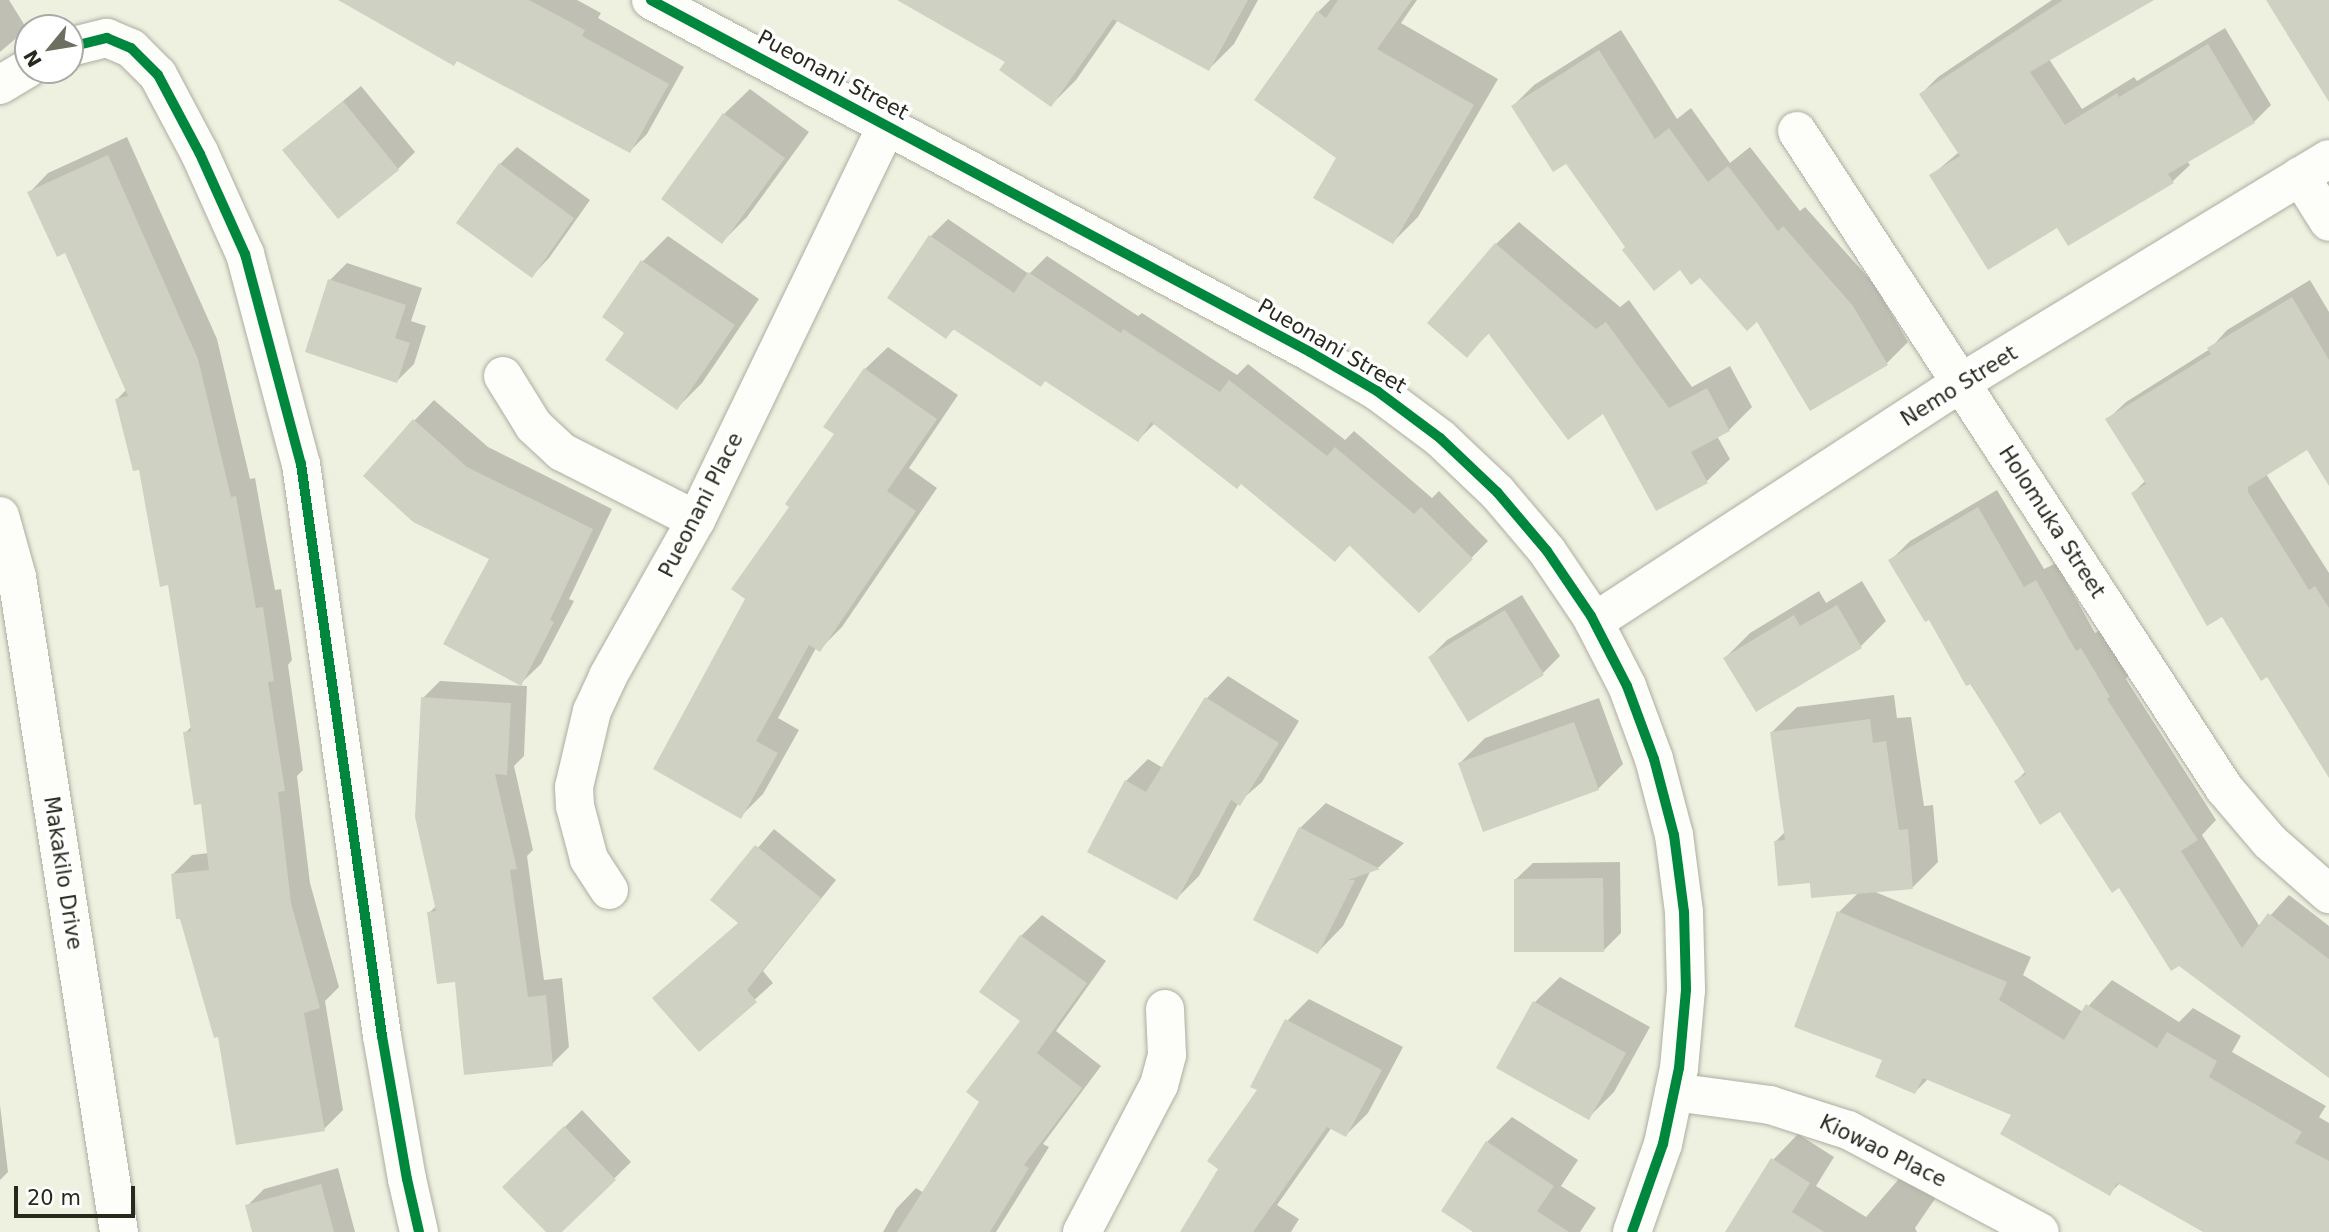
<!DOCTYPE html>
<style>
body{margin:0}
#map{position:relative;width:2329px;height:1232px;overflow:hidden;background:#eff1e0;font-family:"DejaVu Sans",sans-serif}
div>[style]{position:absolute}
[style*='--x']{left:calc(var(--x)*1px);top:calc(var(--y)*1px);width:calc(var(--w)*1px);rotate:calc(var(--a)*1deg)}
.shadow>*{inset:0;background:#0003}
.building>*{inset:0;background:#cfd1c3}
.roads{filter:drop-shadow(0 0 2px #adaea2) drop-shadow(0 0 2px #adaea2)}
.street>*{height:38px;margin:-19px;padding:0 19px;transform-origin:19px;border-radius:19px;background:#fdfdfa}
.secondary>*{height:38px;margin:-19px;padding:0 19px;transform-origin:19px;border-radius:19px;background:#fdfdfa}
.cycleway>*{height:10px;margin:-5px;padding:0 5px;transform-origin:5px;border-radius:5px;background:#00873e}
span{translate:-50% -50%;white-space:nowrap;text-align:center;line-height:1.15;-webkit-text-stroke:7px #fff;paint-order:stroke}
.street-label{font-size:21px;color:#27291d}
.north{position:absolute;left:14px;top:14px;width:70px;height:70px;box-sizing:border-box;background:#fff;border:2px solid #a9a9a5;border-radius:50%;rotate:240deg;font-size:19px;font-weight:700;line-height:28px;text-align:center;color:#27291d}
.north::after{content:'';display:block;margin:auto;width:24px;height:32px;background:#6d6f61;clip-path:polygon(50% 0,100% 100%,50% 72%,0 100%)}
.scale{position:absolute;left:14px;top:1186px;width:121px;height:32px;box-sizing:border-box;border:4px solid #27291d;border-top:0;padding-left:9px;font-size:21px;line-height:24px;white-space:nowrap;color:#27291d;-webkit-text-stroke:5px #fff;paint-order:stroke}
</style>
<div id="map">
<div class="shadow">
<div style="clip-path:polygon(0 0,9px 0,27px 29px,0 52px)"></div>
<div style="clip-path:polygon(348px 0,577px 0,601px 13px,598px 18px,684px 67px,647px 134px,630px 151px)"></div>
<div style="clip-path:polygon(915px 0,1258px 0,1234px 44px,1209px 69px,1118px 20px,1076px 80px,1051px 105px,1008px 61px)"></div>
<div style="clip-path:polygon(1330px 0,1417px 0,1401px 23px,1498px 79px,1418px 217px,1393px 242px,1338px 158px,1318px 12px)"></div>
<div style="clip-path:polygon(2052px 0,2153px 0,2049px 59px,2082px 109px,2134px 77px,2137px 81px,2225px 28px,2271px 105px,2254px 122px,2187px 161px,2190px 165px,2172px 182px,2057px 226px,1932px 175px,1959px 152px,1921px 94px,1938px 77px)"></div>
<div style="clip-path:polygon(1621px 30px,1677px 119px,1691px 108px,1730px 163px,1750px 147px,1800px 211px,1805px 207px,1874px 284px,1908px 342px,1887px 363px,1810px 409px,1757px 319px,1701px 275px,1627px 247px,1567px 162px,1513px 106px,1534px 85px)"></div>
<div style="clip-path:polygon(361px 86px,415px 152px,398px 169px,284px 150px)"></div>
<div style="clip-path:polygon(750px 89px,809px 132px,747px 217px,722px 242px,724px 114px)"></div>
<div style="clip-path:polygon(127px 137px,217px 339px,250px 479px,255px 478px,275px 590px,281px 589px,292px 660px,288px 665px,303px 770px,297px 776px,310px 883px,339px 987px,325px 1001px,343px 1110px,324px 1129px,219px 1035px,173px 874px,192px 855px,209px 853px,203px 802px,185px 733px,192px 726px,169px 583px,140px 468px,117px 399px,127px 389px,66px 250px,29px 193px,48px 173px)"></div>
<div style="clip-path:polygon(517px 147px,590px 200px,549px 258px,532px 276px,500px 164px)"></div>
<div style="clip-path:polygon(948px 219px,1029px 274px,1047px 256px,1138px 316px,1142px 313px,1237px 375px,1248px 364px,1345px 440px,1354px 431px,1432px 498px,1439px 491px,1488px 541px,1419px 611px,1351px 544px,1335px 560px,1242px 482px,1155px 423px,1138px 440px,1045px 380px,955px 328px,946px 337px,889px 297px,931px 236px)"></div>
<div style="clip-path:polygon(1519px 222px,1620px 307px,1629px 300px,1692px 387px,1730px 366px,1752px 407px,1729px 430px,1717px 436px,1730px 459px,1707px 481px,1489px 333px,1467px 355px,1496px 244px)"></div>
<div style="clip-path:polygon(668px 236px,759px 299px,702px 383px,677px 408px,626px 332px,604px 317px,643px 261px)"></div>
<div style="clip-path:polygon(347px 263px,422px 288px,411px 321px,426px 326px,414px 364px,397px 381px,330px 280px)"></div>
<div style="clip-path:polygon(2310px 280px,2329px 312px,2329px 484px,2307px 447px,2266px 474px,2329px 573px,2329px 775px,2267px 674px,2133px 493px,2146px 480px,2107px 420px,2126px 402px,2210px 349px,2227px 330px)"></div>
<div style="clip-path:polygon(888px 347px,958px 395px,909px 468px,937px 488px,842px 627px,819px 650px,816px 648px,778px 718px,799px 730px,763px 794px,741px 816px,748px 599px,792px 506px,837px 434px,865px 369px)"></div>
<div style="clip-path:polygon(434px 400px,488px 447px,612px 509px,569px 599px,574px 601px,541px 664px,520px 684px,492px 558px,414px 421px)"></div>
<div style="clip-path:polygon(1997px 490px,2044px 569px,2056px 563px,2095px 633px,2101px 630px,2128px 676px,2126px 679px,2216px 820px,2202px 835px,2260px 927px,2289px 895px,2329px 926px,2329px 1066px,2119px 886px,2060px 810px,2016px 781px,2026px 771px,1891px 560px,1910px 541px)"></div>
<div style="clip-path:polygon(1862px 581px,1886px 621px,1861px 646px,1756px 710px,1725px 658px,1750px 633px,1819px 591px,1826px 603px)"></div>
<div style="clip-path:polygon(1522px 595px,1560px 656px,1543px 673px,1468px 720px,1430px 657px,1447px 640px)"></div>
<div style="clip-path:polygon(1228px 676px,1299px 721px,1262px 782px,1239px 802px,1199px 876px,1177px 898px,1126px 781px,1148px 759px,1163px 768px,1207px 698px)"></div>
<div style="clip-path:polygon(440px 681px,527px 686px,524px 756px,514px 766px,533px 850px,527px 856px,544px 980px,562px 978px,569px 1047px,552px 1064px,456px 980px,429px 913px,437px 905px,423px 698px)"></div>
<div style="clip-path:polygon(1894px 695px,1897px 718px,1911px 717px,1924px 806px,1933px 805px,1938px 862px,1913px 887px,1873px 891px,2031px 957px,2023px 975px,2083px 1012px,2112px 980px,2179px 1022px,2193px 1008px,2241px 1036px,2232px 1052px,2326px 1106px,2319px 1117px,2329px 1123px,2329px 1232px,2209px 1232px,2120px 1183px,2109px 1194px,2014px 1115px,1928px 1079px,1915px 1092px,1885px 1059px,1839px 912px,1859px 892px,1811px 881px,1776px 841px,1786px 831px,1772px 732px,1797px 707px)"></div>
<div style="clip-path:polygon(1599px 698px,1623px 764px,1598px 789px,1460px 763px,1485px 738px)"></div>
<div style="clip-path:polygon(1326px 803px,1404px 843px,1379px 867px,1371px 870px,1343px 926px,1318px 952px,1300px 828px)"></div>
<div style="clip-path:polygon(774px 829px,836px 880px,763px 971px,773px 983px,699px 1050px,740px 922px,713px 900px)"></div>
<div style="clip-path:polygon(1620px 862px,1621px 933px,1604px 950px,1515px 880px,1533px 863px)"></div>
<div style="clip-path:polygon(1042px 915px,1106px 961px,1056px 1031px,1101px 1066px,1043px 1144px,1049px 1147px,996px 1232px,883px 1232px,896px 1209px,916px 1188px,924px 1193px,981px 1101px,1023px 1020px,1021px 936px)"></div>
<div style="clip-path:polygon(1560px 977px,1650px 1027px,1614px 1092px,1588px 1118px,1535px 1002px)"></div>
<div style="clip-path:polygon(1309px 999px,1403px 1047px,1368px 1113px,1346px 1135px,1332px 1127px,1277px 1205px,1299px 1219px,1291px 1232px,1182px 1232px,1221px 1168px,1259px 1089px,1287px 1021px)"></div>
<div style="clip-path:polygon(0 1105px,8px 1172px,0 1180px)"></div>
<div style="clip-path:polygon(582px 1110px,631px 1162px,560px 1232px,549px 1232px,504px 1187px)"></div>
<div style="clip-path:polygon(1512px 1117px,1578px 1160px,1561px 1186px,1596px 1208px,1580px 1232px,1476px 1232px,1487px 1142px)"></div>
<div style="clip-path:polygon(1798px 1134px,1834px 1157px,1816px 1186px,1866px 1217px,1904px 1173px,1937px 1196px,1915px 1228px,1917px 1232px,1727px 1232px,1773px 1160px)"></div>
<div style="clip-path:polygon(338px 1168px,355px 1232px,254px 1232px,247px 1206px,264px 1189px)"></div>
</div>
<div class="building">
<div style="clip-path:polygon(338px 0,529px 0,585px 30px,582px 36px,669px 84px,630px 153px,457px 61px,454px 66px)"></div>
<div style="clip-path:polygon(897px 0,1248px 0,1209px 71px,1113px 19px,1051px 107px,999px 70px,1005px 62px)"></div>
<div style="clip-path:polygon(1338px 0,1412px 0,1377px 49px,1474px 105px,1393px 244px,1313px 198px,1336px 158px,1254px 100px,1317px 11px,1326px 18px)"></div>
<div style="clip-path:polygon(2063px 0,2154px 0,2030px 72px,2065px 125px,2117px 93px,2119px 97px,2208px 44px,2255px 123px,2168px 174px,2174px 183px,2068px 246px,2057px 228px,1988px 270px,1929px 175px,1960px 156px,1919px 94px)"></div>
<div style="clip-path:polygon(2266px 0,2329px 0,2329px 102px)"></div>
<div style="clip-path:polygon(1599px 50px,1655px 139px,1669px 128px,1708px 182px,1728px 166px,1778px 231px,1783px 226px,1853px 306px,1888px 365px,1810px 411px,1757px 322px,1747px 331px,1700px 278px,1691px 285px,1680px 270px,1654px 291px,1622px 250px,1625px 247px,1566px 164px,1553px 172px,1511px 106px)"></div>
<div style="clip-path:polygon(343px 101px,399px 170px,338px 219px,282px 150px)"></div>
<div style="clip-path:polygon(723px 113px,785px 158px,722px 244px,661px 199px)"></div>
<div style="clip-path:polygon(108px 155px,198px 359px,231px 497px,236px 496px,256px 608px,263px 607px,274px 681px,268px 682px,285px 791px,278px 792px,291px 903px,320px 1008px,304px 1013px,325px 1131px,236px 1145px,218px 1037px,214px 1038px,180px 919px,176px 919px,171px 874px,209px 870px,201px 804px,194px 805px,183px 732px,191px 731px,168px 585px,160px 587px,139px 470px,133px 471px,115px 399px,128px 396px,65px 253px,57px 257px,27px 192px)"></div>
<div style="clip-path:polygon(499px 163px,574px 218px,532px 278px,456px 223px)"></div>
<div style="clip-path:polygon(929px 235px,1014px 293px,1028px 272px,1121px 333px,1123px 329px,1220px 392px,1229px 380px,1327px 456px,1335px 447px,1414px 514px,1421px 507px,1473px 559px,1419px 613px,1349px 545px,1335px 562px,1241px 484px,1237px 489px,1151px 422px,1138px 442px,1045px 381px,1041px 387px,953px 329px,946px 339px,887px 298px)"></div>
<div style="clip-path:polygon(1495px 243px,1596px 329px,1606px 322px,1669px 408px,1707px 388px,1730px 431px,1691px 452px,1708px 483px,1656px 511px,1603px 414px,1568px 440px,1488px 333px,1467px 358px,1427px 323px)"></div>
<div style="clip-path:polygon(641px 260px,735px 325px,677px 410px,605px 360px,624px 333px,602px 317px)"></div>
<div style="clip-path:polygon(328px 279px,406px 305px,395px 338px,410px 343px,397px 383px,305px 352px)"></div>
<div style="clip-path:polygon(2292px 297px,2329px 360px,2329px 486px,2307px 450px,2248px 487px,2248px 492px,2309px 590px,2315px 586px,2329px 608px,2329px 778px,2267px 677px,2261px 681px,2222px 617px,2207px 626px,2131px 493px,2146px 484px,2105px 419px,2211px 354px,2207px 348px)"></div>
<div style="clip-path:polygon(864px 368px,937px 419px,887px 491px,916px 511px,820px 652px,809px 645px,756px 741px,778px 753px,741px 819px,653px 769px,745px 599px,731px 589px,789px 507px,785px 504px,834px 434px,823px 427px)"></div>
<div style="clip-path:polygon(413px 419px,467px 467px,593px 529px,550px 620px,554px 622px,521px 686px,443px 644px,489px 559px,413px 522px,363px 476px)"></div>
<div style="clip-path:polygon(1978px 507px,2024px 587px,2036px 580px,2076px 651px,2081px 648px,2110px 697px,2107px 699px,2198px 840px,2181px 851px,2242px 948px,2268px 913px,2329px 959px,2329px 1078px,2179px 966px,2171px 971px,2119px 888px,2112px 893px,2060px 812px,2040px 825px,2014px 781px,2026px 774px,1971px 684px,1966px 686px,1929px 620px,1925px 622px,1888px 560px)"></div>
<div style="clip-path:polygon(1837px 605px,1862px 648px,1756px 712px,1723px 658px,1794px 615px,1800px 626px)"></div>
<div style="clip-path:polygon(1505px 610px,1544px 675px,1468px 722px,1428px 657px)"></div>
<div style="clip-path:polygon(421px 697px,511px 703px,507px 775px,495px 774px,517px 869px,510px 870px,528px 997px,546px 995px,553px 1066px,464px 1075px,455px 982px,437px 984px,427px 912px,436px 911px,415px 817px)"></div>
<div style="clip-path:polygon(1205px 697px,1279px 743px,1240px 806px,1231px 800px,1177px 900px,1087px 852px,1125px 780px,1146px 792px)"></div>
<div style="clip-path:polygon(1870px 719px,1873px 743px,1886px 741px,1899px 830px,1908px 829px,1913px 889px,1811px 898px,1810px 883px,1778px 886px,1774px 841px,1785px 840px,1770px 732px)"></div>
<div style="clip-path:polygon(1574px 722px,1599px 790px,1483px 832px,1458px 763px)"></div>
<div style="clip-path:polygon(1299px 827px,1380px 869px,1348px 880px,1355px 880px,1318px 954px,1253px 920px)"></div>
<div style="clip-path:polygon(755px 845px,821px 898px,747px 990px,757px 1002px,699px 1052px,652px 998px,738px 923px,710px 900px)"></div>
<div style="clip-path:polygon(1603px 878px,1604px 952px,1514px 952px,1514px 879px)"></div>
<div style="clip-path:polygon(1837px 911px,2007px 982px,1999px 1000px,2064px 1040px,2086px 1004px,2157px 1048px,2167px 1032px,2217px 1061px,2209px 1077px,2302px 1132px,2295px 1143px,2329px 1161px,2329px 1232px,2203px 1232px,2117px 1183px,2110px 1196px,2000px 1134px,2011px 1115px,1923px 1078px,1915px 1094px,1875px 1077px,1882px 1060px,1794px 1027px)"></div>
<div style="clip-path:polygon(1020px 935px,1087px 983px,1037px 1053px,1082px 1088px,1024px 1165px,1029px 1168px,990px 1232px,897px 1232px,979px 1102px,966px 1092px,1020px 1021px,979px 992px)"></div>
<div style="clip-path:polygon(1533px 1001px,1626px 1053px,1589px 1120px,1496px 1068px)"></div>
<div style="clip-path:polygon(1285px 1019px,1382px 1070px,1346px 1137px,1327px 1127px,1253px 1232px,1180px 1232px,1218px 1169px,1207px 1161px,1257px 1090px,1250px 1087px)"></div>
<div style="clip-path:polygon(564px 1126px,616px 1180px,562px 1232px,546px 1232px,502px 1187px)"></div>
<div style="clip-path:polygon(1486px 1141px,1554px 1186px,1537px 1211px,1569px 1232px,1473px 1232px,1441px 1211px)"></div>
<div style="clip-path:polygon(1771px 1158px,1810px 1183px,1792px 1212px,1824px 1232px,1725px 1232px)"></div>
<div style="clip-path:polygon(321px 1184px,334px 1232px,252px 1232px,245px 1205px)"></div>
</div>
<div class="roads">
<div class="street">
<div style="--x:651;--y:0;--w:747;--a:28.11"></div>
<div style="--x:1310;--y:352;--w:78;--a:30.2"></div>
<div style="--x:1377;--y:391;--w:79;--a:36.7"></div>
<div style="--x:1440;--y:438;--w:79;--a:43.5"></div>
<div style="--x:1497;--y:492;--w:77;--a:49.7"></div>
<div style="--x:1547;--y:551;--w:78;--a:55.9"></div>
<div style="--x:1591;--y:616;--w:79;--a:62.8"></div>
<div style="--x:1627;--y:686;--w:78;--a:69.7"></div>
<div style="--x:1654;--y:759;--w:79;--a:75.3"></div>
<div style="--x:1674;--y:835;--w:78;--a:82.6"></div>
<div style="--x:1684;--y:912;--w:78;--a:88.5"></div>
<div style="--x:1686;--y:990;--w:78;--a:95.1"></div>
<div style="--x:1679;--y:1068;--w:78;--a:101.9"></div>
<div style="--x:1663;--y:1144;--w:93;--a:109.4"></div>
<div style="--x:70;--y:47;--w:38;--a:-14"></div>
<div style="--x:107;--y:38;--w:26;--a:23"></div>
<div style="--x:131;--y:48;--w:38;--a:45"></div>
<div style="--x:158;--y:75;--w:89;--a:62"></div>
<div style="--x:200;--y:154;--w:110;--a:65.8"></div>
<div style="--x:245;--y:254;--w:217;--a:75.1"></div>
<div style="--x:301;--y:464;--w:578;--a:81.94"></div>
<div style="--x:382;--y:1036;--w:145;--a:80.1"></div>
<div style="--x:407;--y:1179;--w:54;--a:77.2"></div>
<div style="--x:0;--y:85;--w:33;--a:-31"></div>
<div style="--x:1797;--y:131;--w:784;--a:56.98"></div>
<div style="--x:2224;--y:788;--w:71;--a:49.6"></div>
<div style="--x:2270;--y:842;--w:79;--a:41.4"></div>
<div style="--x:2300;--y:176;--w:54;--a:57.8"></div>
<div style="--x:503;--y:376;--w:59;--a:58.2"></div>
<div style="--x:534;--y:426;--w:38;--a:43"></div>
<div style="--x:562;--y:452;--w:150;--a:26.9"></div>
<div style="--x:1594;--y:622;--w:439;--a:-33.1"></div>
<div style="--x:1962;--y:382;--w:429;--a:-31.3"></div>
<div style="--x:609;--y:890;--w:37;--a:-123"></div>
<div style="--x:589;--y:859;--w:55;--a:-104.8"></div>
<div style="--x:575;--y:806;--w:19;--a:-93"></div>
<div style="--x:574;--y:787;--w:78;--a:-76.7"></div>
<div style="--x:592;--y:711;--w:38;--a:-65"></div>
<div style="--x:608;--y:676;--w:179;--a:-60.6"></div>
<div style="--x:696;--y:520;--w:439;--a:-64.2"></div>
<div style="--x:1674;--y:1092;--w:97;--a:7.7"></div>
<div style="--x:1770;--y:1105;--w:82;--a:17.8"></div>
<div style="--x:1848;--y:1130;--w:217;--a:28"></div>
<div style="--x:1082;--y:1232;--w:166;--a:-62.4"></div>
<div style="--x:1159;--y:1085;--w:31;--a:-75"></div>
<div style="--x:1167;--y:1055;--w:46;--a:-92.5"></div>
</div>
<div class="secondary">
<div style="--x:0;--y:516;--w:63;--a:74.4"></div>
<div style="--x:17;--y:577;--w:663;--a:81.15"></div>
</div>
</div>
<div class="cycleway">
<div style="--x:651;--y:0;--w:747;--a:28.11"></div>
<div style="--x:1310;--y:352;--w:78;--a:30.2"></div>
<div style="--x:1377;--y:391;--w:79;--a:36.7"></div>
<div style="--x:1440;--y:438;--w:79;--a:43.5"></div>
<div style="--x:1497;--y:492;--w:77;--a:49.7"></div>
<div style="--x:1547;--y:551;--w:78;--a:55.9"></div>
<div style="--x:1591;--y:616;--w:79;--a:62.8"></div>
<div style="--x:1627;--y:686;--w:78;--a:69.7"></div>
<div style="--x:1654;--y:759;--w:79;--a:75.3"></div>
<div style="--x:1674;--y:835;--w:78;--a:82.6"></div>
<div style="--x:1684;--y:912;--w:78;--a:88.5"></div>
<div style="--x:1686;--y:990;--w:78;--a:95.1"></div>
<div style="--x:1679;--y:1068;--w:78;--a:101.9"></div>
<div style="--x:1663;--y:1144;--w:93;--a:109.4"></div>
<div style="--x:70;--y:47;--w:38;--a:-14"></div>
<div style="--x:107;--y:38;--w:26;--a:23"></div>
<div style="--x:131;--y:48;--w:38;--a:45"></div>
<div style="--x:158;--y:75;--w:89;--a:62"></div>
<div style="--x:200;--y:154;--w:110;--a:65.8"></div>
<div style="--x:245;--y:254;--w:217;--a:75.1"></div>
<div style="--x:301;--y:464;--w:578;--a:81.94"></div>
<div style="--x:382;--y:1036;--w:145;--a:80.1"></div>
<div style="--x:407;--y:1179;--w:54;--a:77.2"></div>
</div>
<div class="street-label">
<span style="left:833px;top:75px;rotate:28deg">Pueonani Street</span>
<span style="left:1332px;top:346px;rotate:30deg">Pueonani Street</span>
<span style="left:1959px;top:386px;rotate:-32deg">Nemo Street</span>
<span style="left:701px;top:505px;rotate:-63deg">Pueonani Place</span>
<span style="left:2052px;top:522px;rotate:57deg">Holomuka Street</span>
<span style="left:63px;top:873px;rotate:81deg">Makakilo Drive</span>
<span style="left:1883px;top:1151px;rotate:26deg">Kiowao Place</span>
</div>
<div class="north">N</div>
<div class="scale">20 m</div>
</div>
